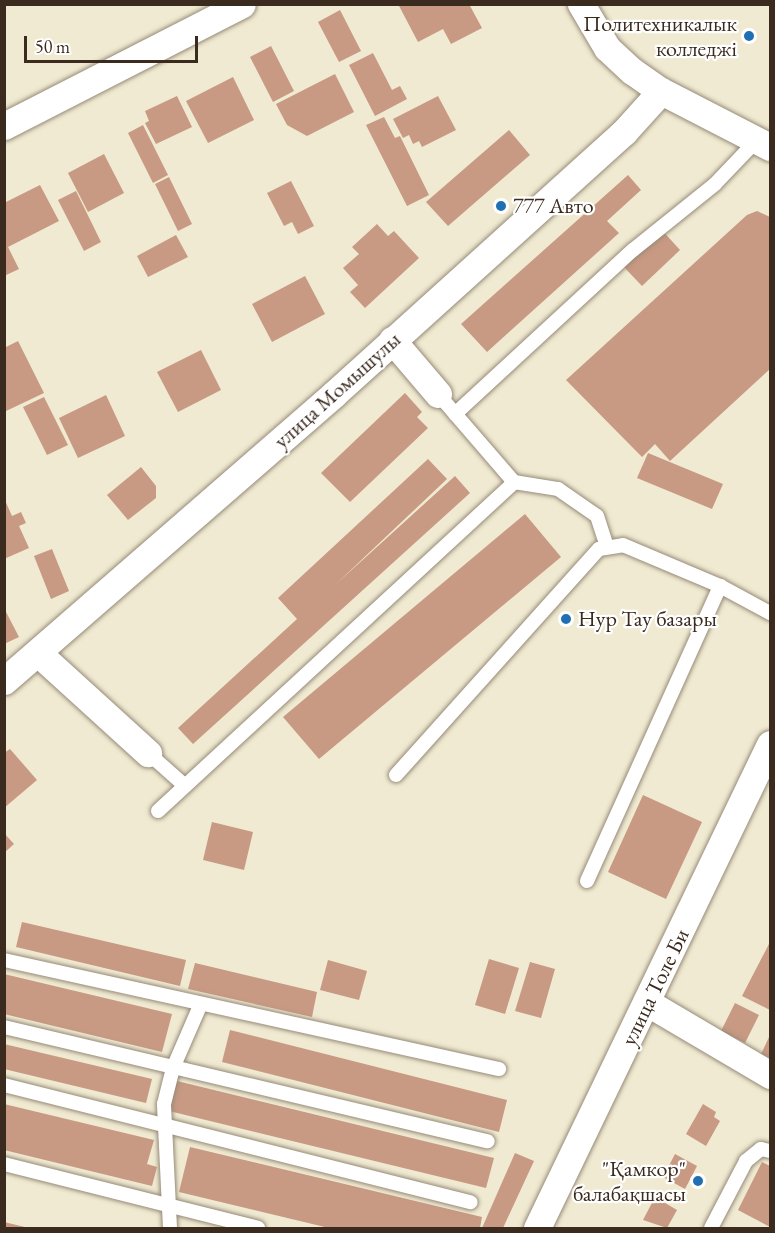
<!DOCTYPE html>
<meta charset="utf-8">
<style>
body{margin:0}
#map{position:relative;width:775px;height:1233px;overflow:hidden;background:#f0ead2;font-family:"EB Garamond",serif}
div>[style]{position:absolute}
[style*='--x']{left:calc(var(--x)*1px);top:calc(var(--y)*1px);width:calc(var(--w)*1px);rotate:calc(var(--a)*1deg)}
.building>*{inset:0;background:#c89983}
.roads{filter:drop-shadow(0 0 2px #968a78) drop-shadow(0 0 2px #968a78)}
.lane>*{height:14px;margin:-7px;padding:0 7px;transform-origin:7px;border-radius:7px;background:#fff}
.street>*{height:27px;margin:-13.5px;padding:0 13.5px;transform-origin:13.5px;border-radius:13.5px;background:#fff}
.dots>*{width:16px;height:16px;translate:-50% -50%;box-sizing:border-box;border:3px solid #fff;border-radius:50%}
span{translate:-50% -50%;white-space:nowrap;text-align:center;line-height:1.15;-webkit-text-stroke:4.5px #fff;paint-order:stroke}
.poi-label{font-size:22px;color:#3b2a1e}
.right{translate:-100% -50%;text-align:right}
.left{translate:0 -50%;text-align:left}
.street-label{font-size:22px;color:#3b2a1e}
.frame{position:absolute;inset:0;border:6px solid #3b2a1e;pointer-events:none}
.scale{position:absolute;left:24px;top:36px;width:174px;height:27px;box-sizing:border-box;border:3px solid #3b2a1e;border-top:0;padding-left:8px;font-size:18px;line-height:21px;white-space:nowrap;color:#3b2a1e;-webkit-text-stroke:4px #fff;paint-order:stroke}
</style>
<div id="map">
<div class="building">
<div style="clip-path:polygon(398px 4px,469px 4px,482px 28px,451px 44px,443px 29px,418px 42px)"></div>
<div style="clip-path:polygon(340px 10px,361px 51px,339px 62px,318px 22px)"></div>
<div style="clip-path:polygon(271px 46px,294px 91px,273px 102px,250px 57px)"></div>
<div style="clip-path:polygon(373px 53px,392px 90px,400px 86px,407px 99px,375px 116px,349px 65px)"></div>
<div style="clip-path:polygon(335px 74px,354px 112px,307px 136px,287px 125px,276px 104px)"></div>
<div style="clip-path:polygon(233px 77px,254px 120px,208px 143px,186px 101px)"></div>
<div style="clip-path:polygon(177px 96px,192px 127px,156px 144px,145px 123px,149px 121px,145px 111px)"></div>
<div style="clip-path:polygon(438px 96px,456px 130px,422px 147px,419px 141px,413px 144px,409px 135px,403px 138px,393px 119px)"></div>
<div style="clip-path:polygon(384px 117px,395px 138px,400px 136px,429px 195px,407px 206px,366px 125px)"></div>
<div style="clip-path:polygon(143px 125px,168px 175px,153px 183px,128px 133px)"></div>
<div style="clip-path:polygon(509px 130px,530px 155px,448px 226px,426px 202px)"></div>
<div style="clip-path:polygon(104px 154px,124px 193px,88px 212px,68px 173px)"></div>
<div style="clip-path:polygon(628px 175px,641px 190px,607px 221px,619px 233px,487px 352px,461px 324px)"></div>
<div style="clip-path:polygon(169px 177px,192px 224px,178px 231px,155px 184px)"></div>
<div style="clip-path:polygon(291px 181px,314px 226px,298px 234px,292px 222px,284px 226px,267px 193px)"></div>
<div style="clip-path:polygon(40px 185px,59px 221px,8px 247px,19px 269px,4px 276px,4px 203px)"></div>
<div style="clip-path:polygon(76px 191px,101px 242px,84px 251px,58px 200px)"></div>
<div style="clip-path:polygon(757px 211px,770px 217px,770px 369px,670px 461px,655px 444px,642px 457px,566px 380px,747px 215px)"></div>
<div style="clip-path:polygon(377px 224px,388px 236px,394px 231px,419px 258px,365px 308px,350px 292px,358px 285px,343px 268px,359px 254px,352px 247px)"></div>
<div style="clip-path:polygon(661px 229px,680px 250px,642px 286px,622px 265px)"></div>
<div style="clip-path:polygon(176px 235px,188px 257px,148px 277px,137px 256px)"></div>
<div style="clip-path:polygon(305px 276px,325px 314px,272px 342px,252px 304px)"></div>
<div style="clip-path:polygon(18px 341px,44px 393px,4px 412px,4px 348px)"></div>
<div style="clip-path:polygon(201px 350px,221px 390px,178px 412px,157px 372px)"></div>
<div style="clip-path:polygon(405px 393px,422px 412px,417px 417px,428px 428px,350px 502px,321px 473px)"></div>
<div style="clip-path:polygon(106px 395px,125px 436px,78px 458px,59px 418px)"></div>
<div style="clip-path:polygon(44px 397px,68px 445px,47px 455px,23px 407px)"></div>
<div style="clip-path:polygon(648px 453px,723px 484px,712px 509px,637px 478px)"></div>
<div style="clip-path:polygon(428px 459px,447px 479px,335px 585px,455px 476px,470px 493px,193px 744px,178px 728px,297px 619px,278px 598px)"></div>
<div style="clip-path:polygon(141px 467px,156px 486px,156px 498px,128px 520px,107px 495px)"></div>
<div style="clip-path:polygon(4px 498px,12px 516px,21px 512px,26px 523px,19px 526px,29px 548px,4px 559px)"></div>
<div style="clip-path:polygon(525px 514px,561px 557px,319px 759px,283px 717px)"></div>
<div style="clip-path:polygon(52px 549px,69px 591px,51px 599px,34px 556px)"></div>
<div style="clip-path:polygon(4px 608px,19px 637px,4px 644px)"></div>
<div style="clip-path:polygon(10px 749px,37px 780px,4px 808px,4px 753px)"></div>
<div style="clip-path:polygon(643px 795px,702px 822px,666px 899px,608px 872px)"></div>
<div style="clip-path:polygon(212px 822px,253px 832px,244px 870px,203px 860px)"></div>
<div style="clip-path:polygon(4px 833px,14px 844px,4px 853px)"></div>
<div style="clip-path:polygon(22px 922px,186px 960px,180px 986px,16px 947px)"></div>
<div style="clip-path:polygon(770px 942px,770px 1010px,742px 996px)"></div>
<div style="clip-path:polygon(489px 959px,519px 968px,505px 1014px,475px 1005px)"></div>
<div style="clip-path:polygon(328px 960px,367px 971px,359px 1000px,320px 990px)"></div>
<div style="clip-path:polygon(530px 962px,555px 969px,541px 1018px,515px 1011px)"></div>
<div style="clip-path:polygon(195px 963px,317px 992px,312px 1017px,188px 989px)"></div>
<div style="clip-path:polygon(4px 974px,172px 1014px,162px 1052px,4px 1014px)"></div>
<div style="clip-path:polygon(735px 1003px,759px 1015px,745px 1043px,721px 1031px)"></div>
<div style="clip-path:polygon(230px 1030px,507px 1100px,499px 1132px,222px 1062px)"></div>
<div style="clip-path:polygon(770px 1035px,770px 1058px,761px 1054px)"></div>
<div style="clip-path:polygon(4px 1044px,152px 1079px,146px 1103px,4px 1069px)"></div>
<div style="clip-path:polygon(177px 1081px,494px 1158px,486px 1188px,169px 1111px)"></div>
<div style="clip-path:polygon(4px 1104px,154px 1140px,147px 1164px,157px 1167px,152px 1186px,4px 1150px)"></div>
<div style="clip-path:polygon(703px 1104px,716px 1112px,714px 1117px,720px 1121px,706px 1146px,686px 1134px)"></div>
<div style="clip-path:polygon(190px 1147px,482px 1217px,480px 1228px,329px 1228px,179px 1192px)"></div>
<div style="clip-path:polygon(515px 1153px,534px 1161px,503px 1228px,482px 1228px)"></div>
<div style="clip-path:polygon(675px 1154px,697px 1166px,685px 1189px,663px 1177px)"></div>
<div style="clip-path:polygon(762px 1162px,770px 1166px,770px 1227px,738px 1210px)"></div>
<div style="clip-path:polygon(655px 1197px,677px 1210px,667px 1228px,643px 1220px)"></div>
<div style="clip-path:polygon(4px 1222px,29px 1228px,4px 1228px)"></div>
</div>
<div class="roads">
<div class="lane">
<div style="--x:438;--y:394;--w:116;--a:49.2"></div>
<div style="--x:455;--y:414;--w:242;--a:-42.7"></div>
<div style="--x:633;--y:250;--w:105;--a:-38.8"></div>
<div style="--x:715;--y:184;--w:61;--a:-46.3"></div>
<div style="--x:148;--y:753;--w:48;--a:41.6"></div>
<div style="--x:396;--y:775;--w:304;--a:-48.1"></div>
<div style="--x:599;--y:549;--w:24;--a:-9"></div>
<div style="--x:623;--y:545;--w:105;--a:22.9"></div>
<div style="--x:720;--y:586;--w:57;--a:28.4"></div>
<div style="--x:158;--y:811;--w:485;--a:-42.7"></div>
<div style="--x:514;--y:482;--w:45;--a:9"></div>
<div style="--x:558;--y:489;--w:47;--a:34.7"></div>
<div style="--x:597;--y:516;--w:32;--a:72"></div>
<div style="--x:587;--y:881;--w:324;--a:-65.7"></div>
<div style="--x:4;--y:960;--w:507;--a:12.42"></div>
<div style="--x:4;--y:1027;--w:497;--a:13.3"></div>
<div style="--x:4;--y:1085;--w:481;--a:14.1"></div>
<div style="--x:4;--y:1164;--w:262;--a:14.1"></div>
<div style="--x:170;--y:1228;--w:124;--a:-92.8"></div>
<div style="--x:164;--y:1104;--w:37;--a:-76"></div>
<div style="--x:173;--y:1068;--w:68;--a:-66.5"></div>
<div style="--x:711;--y:1228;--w:76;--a:-62.4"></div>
<div style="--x:746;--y:1161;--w:19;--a:-39"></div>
<div style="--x:761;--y:1149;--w:9;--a:13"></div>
</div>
<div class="street">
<div style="--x:581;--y:4;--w:51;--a:59.4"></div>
<div style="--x:607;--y:48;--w:34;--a:43"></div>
<div style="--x:632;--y:71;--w:35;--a:35"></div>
<div style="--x:661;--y:91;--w:123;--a:27.2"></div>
<div style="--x:4;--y:126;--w:267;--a:-27.1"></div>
<div style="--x:392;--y:340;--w:71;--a:49.6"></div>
<div style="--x:38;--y:653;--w:149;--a:42.3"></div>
<div style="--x:4;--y:681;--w:437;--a:-41"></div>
<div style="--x:334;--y:394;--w:391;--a:-42.1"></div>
<div style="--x:624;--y:132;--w:55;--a:-47.9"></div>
<div style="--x:648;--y:1003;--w:142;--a:30.5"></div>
<div style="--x:537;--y:1228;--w:537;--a:-64.29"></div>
</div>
</div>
<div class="dots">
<div style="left:749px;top:36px;background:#1f6fb2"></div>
<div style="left:501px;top:206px;background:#1f6fb2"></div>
<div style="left:566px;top:619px;background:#1f6fb2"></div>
<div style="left:698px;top:1181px;background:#1f6fb2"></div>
</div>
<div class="poi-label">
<span class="right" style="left:737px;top:36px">Политехникалык<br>колледжі</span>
<span class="left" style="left:513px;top:206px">777 Авто</span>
<span class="left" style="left:578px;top:619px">Нур Тау базары</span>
<span class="right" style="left:686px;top:1181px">"Қамкор"<br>балабақшасы</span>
</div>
<div class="street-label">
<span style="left:337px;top:390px;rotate:-42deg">улица Момышулы</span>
<span style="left:655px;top:987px;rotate:-64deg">улица Толе Би</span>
</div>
<div class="frame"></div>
<div class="scale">50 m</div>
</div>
